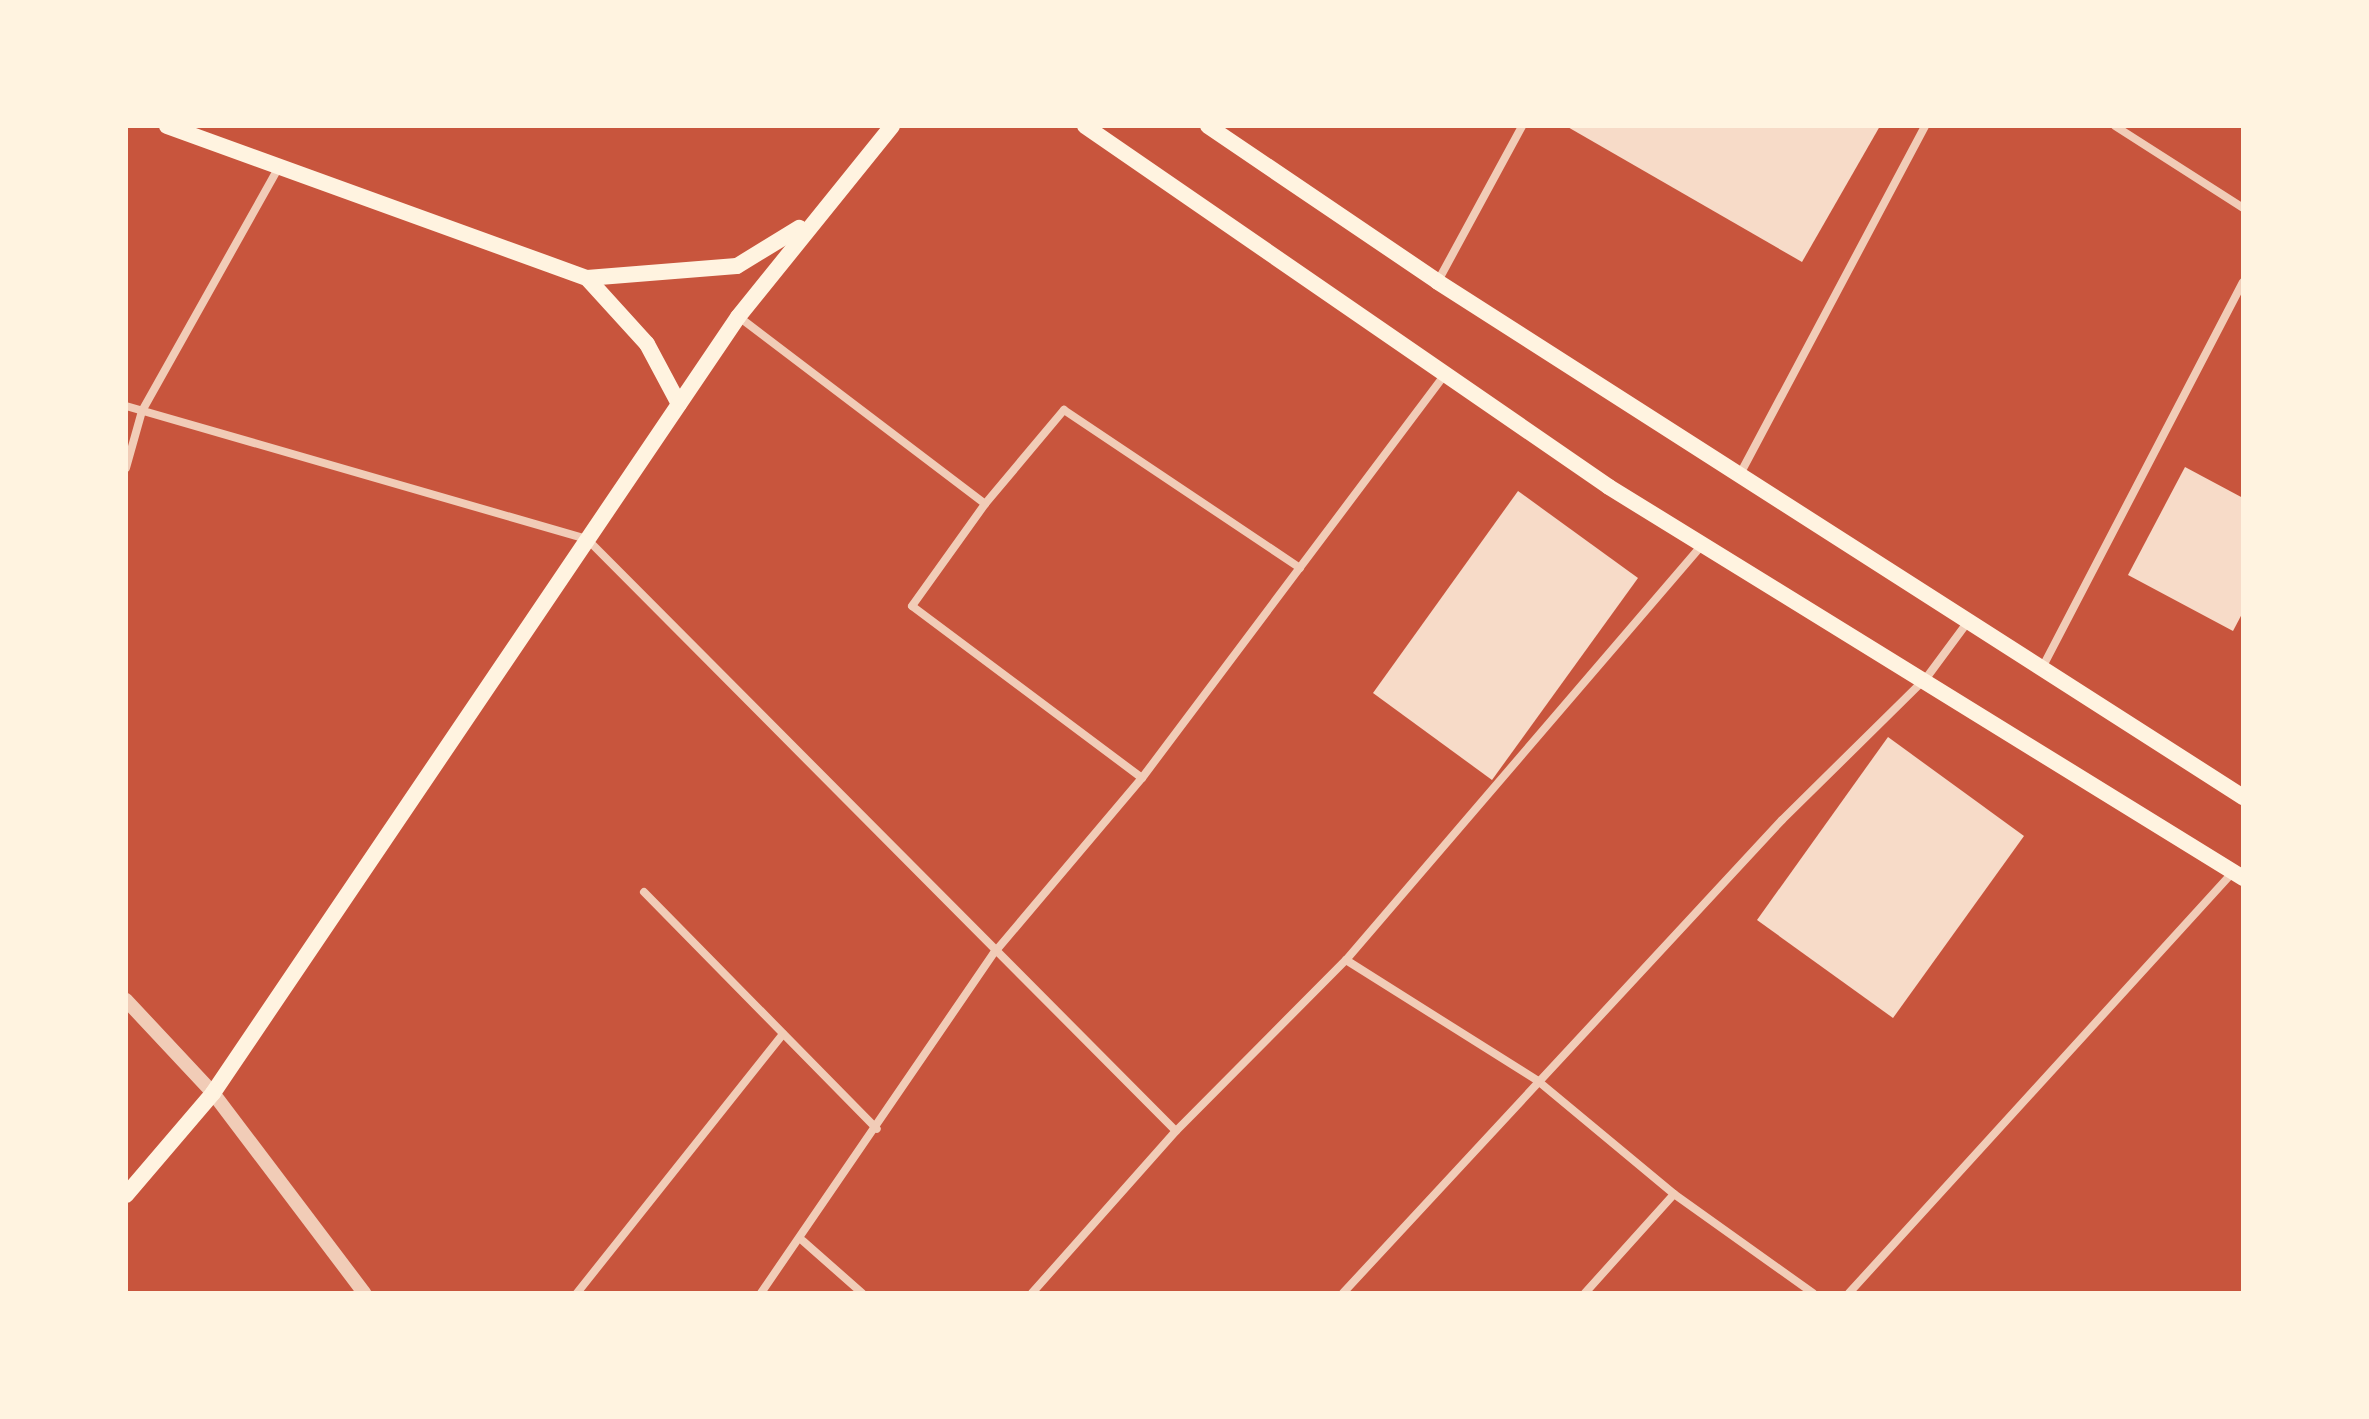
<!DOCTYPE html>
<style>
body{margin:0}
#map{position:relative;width:2369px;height:1419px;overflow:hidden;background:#c8553d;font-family:Arial,sans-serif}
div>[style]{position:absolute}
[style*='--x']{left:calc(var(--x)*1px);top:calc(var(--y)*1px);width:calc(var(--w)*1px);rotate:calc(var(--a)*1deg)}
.building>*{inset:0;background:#f7dbc8}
.minor>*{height:8px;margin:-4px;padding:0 4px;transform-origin:4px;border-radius:4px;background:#f1ccb7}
.tertiary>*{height:14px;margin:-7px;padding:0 7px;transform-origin:7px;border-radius:7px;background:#f1ccb7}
.secondary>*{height:16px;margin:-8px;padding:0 8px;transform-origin:8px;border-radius:8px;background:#fff3e0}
span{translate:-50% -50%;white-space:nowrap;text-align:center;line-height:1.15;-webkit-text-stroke:6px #fff3e0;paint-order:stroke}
.frame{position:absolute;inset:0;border:128px solid #fff3e0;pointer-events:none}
</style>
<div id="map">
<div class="building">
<div style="clip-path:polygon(1566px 126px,1880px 126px,1802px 262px)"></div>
<div style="clip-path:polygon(2185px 467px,2243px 498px,2243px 612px,2233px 631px,2128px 575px)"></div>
<div style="clip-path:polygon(1518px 491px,1638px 578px,1492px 780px,1373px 693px)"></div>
<div style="clip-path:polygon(1888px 737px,2024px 836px,1893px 1018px,1757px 920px)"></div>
</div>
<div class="minor">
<div style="--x:2115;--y:126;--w:152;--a:32.6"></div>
<div style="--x:1438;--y:281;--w:176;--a:-61.5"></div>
<div style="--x:739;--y:317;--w:309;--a:37.2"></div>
<div style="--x:126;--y:406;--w:480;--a:16.1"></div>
<div style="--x:587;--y:539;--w:835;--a:45.15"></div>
<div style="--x:126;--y:468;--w:59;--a:-74.3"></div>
<div style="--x:142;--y:411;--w:280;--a:-60.7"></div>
<div style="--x:1739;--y:476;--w:396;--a:-62"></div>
<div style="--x:2041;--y:670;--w:437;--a:-62.5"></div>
<div style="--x:1142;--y:778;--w:287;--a:-143.2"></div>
<div style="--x:912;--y:606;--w:125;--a:-54.4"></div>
<div style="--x:985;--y:504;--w:123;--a:-50"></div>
<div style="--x:1064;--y:410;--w:284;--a:33.8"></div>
<div style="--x:644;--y:892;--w:332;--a:45.5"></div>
<div style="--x:1346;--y:960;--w:547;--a:-49.38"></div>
<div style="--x:803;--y:1241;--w:79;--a:41.4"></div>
<div style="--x:577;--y:1293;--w:331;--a:-51.5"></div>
<div style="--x:761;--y:1293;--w:412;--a:-55.6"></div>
<div style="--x:994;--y:953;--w:229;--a:-49.8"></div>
<div style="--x:1142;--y:778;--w:506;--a:-53.11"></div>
<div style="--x:1032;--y:1293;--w:217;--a:-48.4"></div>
<div style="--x:1176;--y:1131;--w:241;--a:-45.2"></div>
<div style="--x:1346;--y:960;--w:227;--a:32.2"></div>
<div style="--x:1538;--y:1081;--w:177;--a:39.7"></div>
<div style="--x:1674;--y:1194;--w:171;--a:35.5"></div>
<div style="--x:1343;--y:1293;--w:645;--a:-47.14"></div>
<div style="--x:1782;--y:820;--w:204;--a:-44.6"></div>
<div style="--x:1927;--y:677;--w:67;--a:-53.5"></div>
<div style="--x:1585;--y:1293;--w:133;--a:-48"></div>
<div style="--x:1849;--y:1293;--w:570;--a:-47.63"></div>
</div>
<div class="tertiary">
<div style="--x:126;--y:1000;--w:127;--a:46.9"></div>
<div style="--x:213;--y:1093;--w:251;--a:52.9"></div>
</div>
<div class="secondary">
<div style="--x:167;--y:126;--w:447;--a:19.9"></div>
<div style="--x:587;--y:278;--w:150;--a:-4.6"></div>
<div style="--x:737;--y:266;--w:73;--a:-31.5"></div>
<div style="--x:1085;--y:126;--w:636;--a:34.56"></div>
<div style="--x:1609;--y:487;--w:745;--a:31.66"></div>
<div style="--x:1208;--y:126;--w:278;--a:34.1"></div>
<div style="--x:1438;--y:282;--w:956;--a:32.61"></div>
<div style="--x:587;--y:278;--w:89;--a:47.7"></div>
<div style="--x:647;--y:344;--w:68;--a:61.9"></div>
<div style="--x:126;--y:1195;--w:134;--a:-49.5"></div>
<div style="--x:213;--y:1093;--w:937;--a:-55.92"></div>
<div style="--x:738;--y:317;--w:245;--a:-51.1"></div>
</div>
<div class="frame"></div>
</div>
